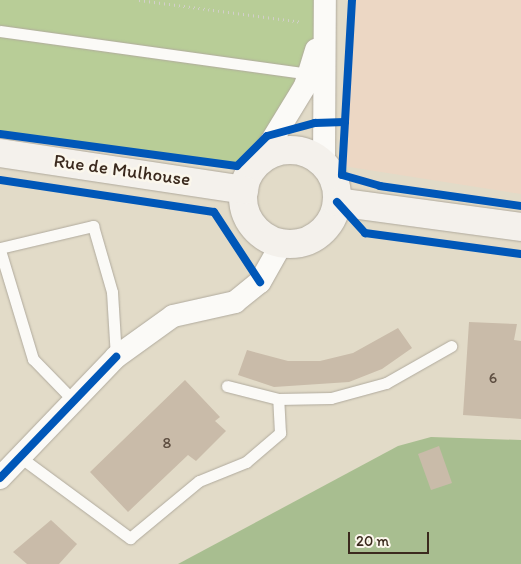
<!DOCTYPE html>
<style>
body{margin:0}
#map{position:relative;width:521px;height:564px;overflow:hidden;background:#e2dbc8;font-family:Itim,sans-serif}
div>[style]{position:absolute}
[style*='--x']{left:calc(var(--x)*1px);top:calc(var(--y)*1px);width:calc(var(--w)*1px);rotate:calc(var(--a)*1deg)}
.built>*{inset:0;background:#ecd7c4}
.green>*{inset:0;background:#b8cd97}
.forest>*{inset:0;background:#a8be90}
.building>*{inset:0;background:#c9bba9}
.path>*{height:3px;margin-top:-1.5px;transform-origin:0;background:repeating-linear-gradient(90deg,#d2cfca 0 1px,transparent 0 5px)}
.roads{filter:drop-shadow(0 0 1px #b0aa9d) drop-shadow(0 0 1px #b0aa9d)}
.lane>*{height:11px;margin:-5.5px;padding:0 5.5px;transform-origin:5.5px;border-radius:5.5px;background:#fbfaf7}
.street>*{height:22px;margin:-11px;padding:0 11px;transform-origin:11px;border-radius:11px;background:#fbfaf7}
.secondary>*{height:28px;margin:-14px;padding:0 14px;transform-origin:14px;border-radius:14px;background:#f4f1ec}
.secondary>.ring{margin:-14px;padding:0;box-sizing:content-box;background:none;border:28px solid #f4f1ec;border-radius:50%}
.cycleway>*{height:8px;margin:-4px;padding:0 4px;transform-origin:4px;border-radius:4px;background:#0057b8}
span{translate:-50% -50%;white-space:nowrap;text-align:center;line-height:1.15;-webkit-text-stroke:5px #fbf7ec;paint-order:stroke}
.number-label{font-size:16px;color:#5e4e41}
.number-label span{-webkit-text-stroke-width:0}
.street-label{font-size:19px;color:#3b2a1e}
.scale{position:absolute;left:348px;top:532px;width:81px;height:22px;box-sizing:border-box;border:2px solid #3b2a1e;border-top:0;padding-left:6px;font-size:15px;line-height:18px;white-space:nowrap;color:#3b2a1e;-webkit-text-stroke:4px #fbf7ec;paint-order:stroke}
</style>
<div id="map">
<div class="built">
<div style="clip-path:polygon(351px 0,521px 0,521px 194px,343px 166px)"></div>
</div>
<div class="green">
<div style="clip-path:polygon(0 0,325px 0,324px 25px,266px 136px,237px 166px,0 134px)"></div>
</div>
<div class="forest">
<div style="clip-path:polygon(431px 437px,521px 440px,521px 564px,178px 564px,398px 446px)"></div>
</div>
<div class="building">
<div style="clip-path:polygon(469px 322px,517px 324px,514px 340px,521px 341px,521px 419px,463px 415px)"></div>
<div style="clip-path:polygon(398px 328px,412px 348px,382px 369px,349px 382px,274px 387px,238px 375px,247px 350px,288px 361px,320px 361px,353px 353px)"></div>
<div style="clip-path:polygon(185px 380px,220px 417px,215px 421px,226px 431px,196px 461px,188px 455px,128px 512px,90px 472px)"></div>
<div style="clip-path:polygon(439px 446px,452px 483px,431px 490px,418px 454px)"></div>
<div style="clip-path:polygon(51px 520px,77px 544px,59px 564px,27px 564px,13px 552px)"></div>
</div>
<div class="path">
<div style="--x:139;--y:0;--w:163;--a:7.7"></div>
</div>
<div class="roads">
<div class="lane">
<div style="--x:0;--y:31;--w:312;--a:7.9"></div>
<div style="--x:0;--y:248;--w:96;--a:-13.3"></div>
<div style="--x:93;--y:226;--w:69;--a:73.9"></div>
<div style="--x:112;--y:292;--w:65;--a:86.5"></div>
<div style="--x:0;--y:250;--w:114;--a:73.2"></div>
<div style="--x:33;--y:359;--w:57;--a:45.7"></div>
<div style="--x:227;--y:386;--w:53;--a:14.3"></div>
<div style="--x:20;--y:457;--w:137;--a:36.4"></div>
<div style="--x:130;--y:538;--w:89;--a:-39.6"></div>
<div style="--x:199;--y:481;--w:51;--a:-22"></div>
<div style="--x:246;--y:462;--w:45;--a:-40.5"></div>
<div style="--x:280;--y:433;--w:34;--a:-93"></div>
<div style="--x:278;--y:399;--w:53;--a:-1.1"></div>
<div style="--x:331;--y:398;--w:57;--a:-15.3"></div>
<div style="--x:386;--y:383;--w:75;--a:-29.6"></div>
</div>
<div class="street">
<div style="--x:258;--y:163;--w:90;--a:-58.6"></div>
<div style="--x:305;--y:86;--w:38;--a:-73"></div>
<div style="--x:324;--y:165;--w:165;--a:-89.7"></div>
<div style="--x:0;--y:478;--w:168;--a:-46.2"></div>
<div style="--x:116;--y:357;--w:70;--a:-35.7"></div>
<div style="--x:173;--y:316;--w:64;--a:-12.7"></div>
<div style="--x:235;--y:302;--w:32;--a:-39"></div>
<div style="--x:260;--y:282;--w:45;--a:-60.6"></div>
</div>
<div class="secondary">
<div class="ring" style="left:243px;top:150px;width:66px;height:66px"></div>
<div style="--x:0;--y:153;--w:247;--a:8.6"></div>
<div style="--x:337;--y:202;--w:186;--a:7.7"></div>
</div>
</div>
<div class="cycleway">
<div style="--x:352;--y:0;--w:175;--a:93.3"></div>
<div style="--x:342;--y:175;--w:40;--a:16"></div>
<div style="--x:380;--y:186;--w:142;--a:8.1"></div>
<div style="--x:0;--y:134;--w:239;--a:7.7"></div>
<div style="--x:237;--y:166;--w:42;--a:-45"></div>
<div style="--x:267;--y:136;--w:50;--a:-15.2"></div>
<div style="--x:315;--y:123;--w:30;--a:-2"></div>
<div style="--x:0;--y:180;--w:216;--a:8.5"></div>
<div style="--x:214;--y:212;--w:84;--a:56.7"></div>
<div style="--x:337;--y:202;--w:42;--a:47.9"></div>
<div style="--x:365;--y:233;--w:157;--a:7.7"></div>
<div style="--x:0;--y:478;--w:168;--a:-46.2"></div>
</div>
<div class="number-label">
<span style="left:493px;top:378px">6</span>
<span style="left:167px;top:443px">8</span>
</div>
<div class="street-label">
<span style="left:122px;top:170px;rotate:8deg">Rue de Mulhouse</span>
</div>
<div class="scale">20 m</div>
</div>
